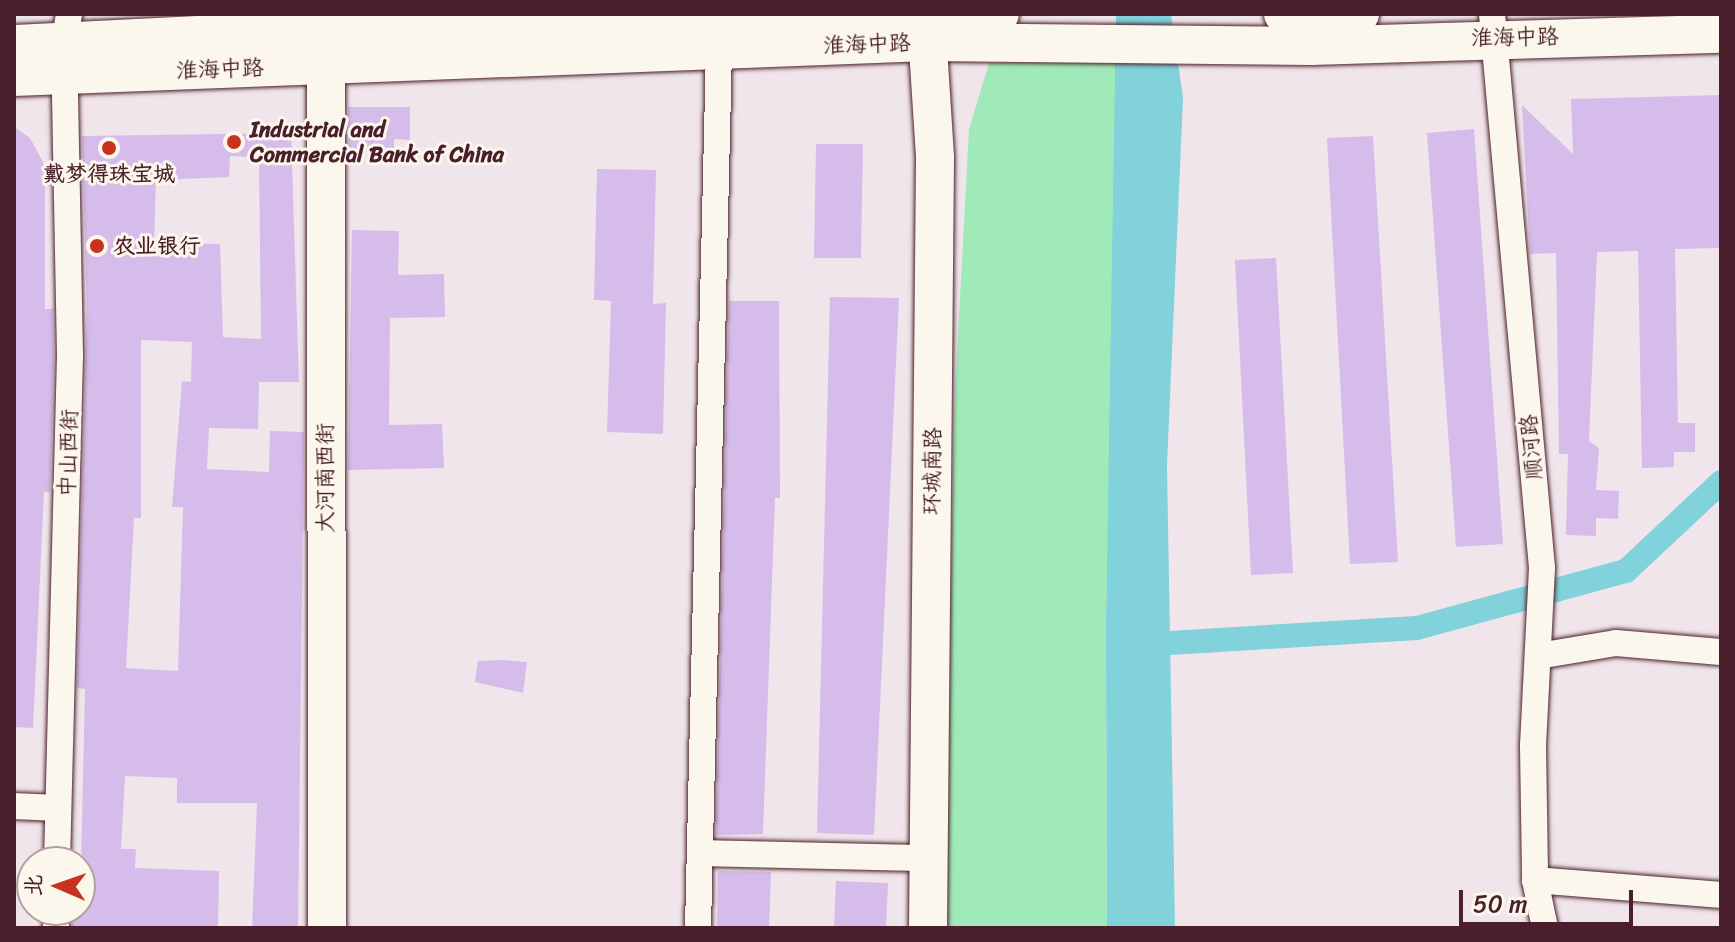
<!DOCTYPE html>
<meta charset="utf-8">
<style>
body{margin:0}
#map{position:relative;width:1735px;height:942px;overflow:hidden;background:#f0e5eb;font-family:Sriracha,"LXGW WenKai TC",sans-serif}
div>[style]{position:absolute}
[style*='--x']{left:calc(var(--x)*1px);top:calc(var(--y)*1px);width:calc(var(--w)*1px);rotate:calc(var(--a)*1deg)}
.green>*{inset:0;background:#a0eab9}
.water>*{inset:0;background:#81d2da}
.canal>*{height:24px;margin:-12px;padding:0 12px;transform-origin:12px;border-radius:12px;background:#81d2da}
.building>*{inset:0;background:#d6bcea}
.roads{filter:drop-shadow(0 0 2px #4a1f2b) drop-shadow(0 0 2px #4a1f2b)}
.street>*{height:26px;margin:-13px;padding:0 13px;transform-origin:13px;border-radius:13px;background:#fbf7ec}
.secondary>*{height:38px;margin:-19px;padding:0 19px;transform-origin:19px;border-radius:19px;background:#fbf7ec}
.dots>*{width:22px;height:22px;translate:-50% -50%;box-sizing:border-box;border:4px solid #fbf7ec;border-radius:50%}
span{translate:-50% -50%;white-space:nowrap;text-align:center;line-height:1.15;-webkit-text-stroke:6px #fbf7ec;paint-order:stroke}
.street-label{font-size:22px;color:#4a1f2b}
.poi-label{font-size:22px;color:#4a1f2b;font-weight:700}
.left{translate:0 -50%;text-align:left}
.frame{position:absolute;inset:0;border:16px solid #4a1f2b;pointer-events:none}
.north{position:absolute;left:16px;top:846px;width:80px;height:80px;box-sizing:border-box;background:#fbf7ec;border:2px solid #b4a19f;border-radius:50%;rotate:272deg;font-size:22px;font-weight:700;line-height:32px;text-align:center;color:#4a1f2b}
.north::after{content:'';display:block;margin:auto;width:28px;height:36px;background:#c8321e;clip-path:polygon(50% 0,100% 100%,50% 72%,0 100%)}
.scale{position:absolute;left:1459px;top:890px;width:174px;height:36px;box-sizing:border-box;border:4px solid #4a1f2b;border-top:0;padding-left:10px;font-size:24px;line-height:28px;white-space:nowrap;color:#4a1f2b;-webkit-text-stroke:6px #fbf7ec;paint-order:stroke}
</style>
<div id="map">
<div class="green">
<div style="clip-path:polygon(1118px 62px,1106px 625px,1107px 928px,943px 928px,955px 392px,969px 129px,989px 63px)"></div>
</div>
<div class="water">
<div style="clip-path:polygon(1116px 14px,1171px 14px,1183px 98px,1167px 465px,1175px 928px,1107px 928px,1106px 625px)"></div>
</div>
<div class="canal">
<div style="--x:1170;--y:643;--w:247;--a:-3.5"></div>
<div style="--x:1417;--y:628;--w:217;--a:-15.3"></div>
<div style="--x:1626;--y:571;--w:130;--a:-43.1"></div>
</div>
<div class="building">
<div style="clip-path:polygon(1721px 95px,1721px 248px,1675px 249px,1678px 423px,1695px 423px,1695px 452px,1674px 452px,1674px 467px,1642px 468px,1638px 251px,1597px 252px,1589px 441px,1599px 448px,1596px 490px,1619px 491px,1618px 519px,1596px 518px,1596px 536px,1566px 535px,1568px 454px,1559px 454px,1556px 253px,1530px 254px,1522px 105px,1573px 154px,1571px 99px)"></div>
<div style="clip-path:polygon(348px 107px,410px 107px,410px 140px,394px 139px,394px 152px,349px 152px)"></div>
<div style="clip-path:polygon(14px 127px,30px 138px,51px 177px,51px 186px,45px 186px,45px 309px,53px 309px,54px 355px,50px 492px,44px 492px,33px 728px,14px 727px)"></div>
<div style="clip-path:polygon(1474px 129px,1503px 544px,1456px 547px,1427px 133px)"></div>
<div style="clip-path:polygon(evenodd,291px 133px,299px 382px,259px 382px,258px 429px,209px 428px,207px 469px,269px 472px,270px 431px,304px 432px,298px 928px,252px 928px,257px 803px,177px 803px,177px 778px,125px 776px,121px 849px,136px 849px,135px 868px,219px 871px,218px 928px,72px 928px,72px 910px,80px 910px,85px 689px,77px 688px,87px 309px,82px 136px,291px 133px,230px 156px,259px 157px,261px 339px,223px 337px,220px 244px,154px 243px,156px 180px,229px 177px,230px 156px,291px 133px,141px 340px,192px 342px,191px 382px,182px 381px,172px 507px,183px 507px,178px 671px,126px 668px,134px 518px,141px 518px,141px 340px)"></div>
<div style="clip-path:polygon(1373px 136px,1398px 562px,1350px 564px,1327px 138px)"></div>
<div style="clip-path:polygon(816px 144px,863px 144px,861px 258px,814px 258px)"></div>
<div style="clip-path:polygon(597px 169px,656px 170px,653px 304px,666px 303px,663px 434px,607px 432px,611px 301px,594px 300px)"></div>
<div style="clip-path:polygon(352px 230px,399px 231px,398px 275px,444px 274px,445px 317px,390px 318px,389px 425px,442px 424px,444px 468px,348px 470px)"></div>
<div style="clip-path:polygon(1276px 258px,1293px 573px,1251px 575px,1235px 260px)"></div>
<div style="clip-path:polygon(830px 297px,899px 298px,874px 835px,817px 833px)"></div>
<div style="clip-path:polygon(729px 301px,779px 301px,780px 498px,775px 498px,763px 834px,716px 835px)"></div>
<div style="clip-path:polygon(502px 660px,527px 662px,523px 693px,475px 682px,478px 661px)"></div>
<div style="clip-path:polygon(718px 871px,771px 872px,769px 928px,717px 928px)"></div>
<div style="clip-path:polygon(836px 881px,888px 883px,886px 928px,834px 928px)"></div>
</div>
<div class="roads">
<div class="street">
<div style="--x:1492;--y:14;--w:556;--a:84.84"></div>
<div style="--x:1542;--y:568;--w:178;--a:92.9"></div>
<div style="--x:1533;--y:746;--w:134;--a:89.1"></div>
<div style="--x:1535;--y:880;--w:49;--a:78.2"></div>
<div style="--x:1538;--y:656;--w:79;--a:-9.5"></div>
<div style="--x:1616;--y:643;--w:105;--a:4.9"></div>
<div style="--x:14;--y:806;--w:44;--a:2.6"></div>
<div style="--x:700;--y:853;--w:228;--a:1.3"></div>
<div style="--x:57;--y:862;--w:507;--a:-88.53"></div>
<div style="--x:70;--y:355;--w:312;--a:-91.1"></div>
<div style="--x:64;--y:43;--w:29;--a:-80"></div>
<div style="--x:1535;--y:880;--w:187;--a:4.6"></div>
<div style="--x:56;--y:928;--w:18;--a:-90"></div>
<div style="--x:698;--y:928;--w:878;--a:-88.63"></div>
</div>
<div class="secondary">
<div style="--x:1283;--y:14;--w:77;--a:0"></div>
<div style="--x:926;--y:17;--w:141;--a:86.3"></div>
<div style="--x:935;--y:158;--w:770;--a:90.52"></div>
<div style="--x:326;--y:39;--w:889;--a:89.94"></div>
<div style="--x:14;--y:44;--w:312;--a:-2.8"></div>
<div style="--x:326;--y:29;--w:674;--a:-1.27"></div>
<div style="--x:14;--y:77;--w:914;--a:-2.2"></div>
<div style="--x:927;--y:42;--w:384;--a:0.6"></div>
<div style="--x:1311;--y:46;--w:410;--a:-1.7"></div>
</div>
</div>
<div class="dots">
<div style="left:234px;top:142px;background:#c8321e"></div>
<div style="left:109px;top:148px;background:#c8321e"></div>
<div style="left:97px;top:246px;background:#c8321e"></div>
</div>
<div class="street-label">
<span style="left:1515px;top:37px;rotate:-1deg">淮海中路</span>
<span style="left:867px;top:44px;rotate:-2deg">淮海中路</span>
<span style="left:220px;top:69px;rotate:-2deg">淮海中路</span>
<span style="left:1531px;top:447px;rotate:-95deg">顺河路</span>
<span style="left:68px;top:453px;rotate:-88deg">中山西街</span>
<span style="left:932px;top:471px;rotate:-89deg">环城南路</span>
<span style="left:325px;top:478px;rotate:-90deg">大河南西街</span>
</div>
<div class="poi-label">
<span class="left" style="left:250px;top:142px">Industrial and<br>Commercial Bank of China</span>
<span style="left:109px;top:174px">戴梦得珠宝城</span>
<span class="left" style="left:113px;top:246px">农业银行</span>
</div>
<div class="frame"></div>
<div class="north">北</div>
<div class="scale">50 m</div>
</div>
